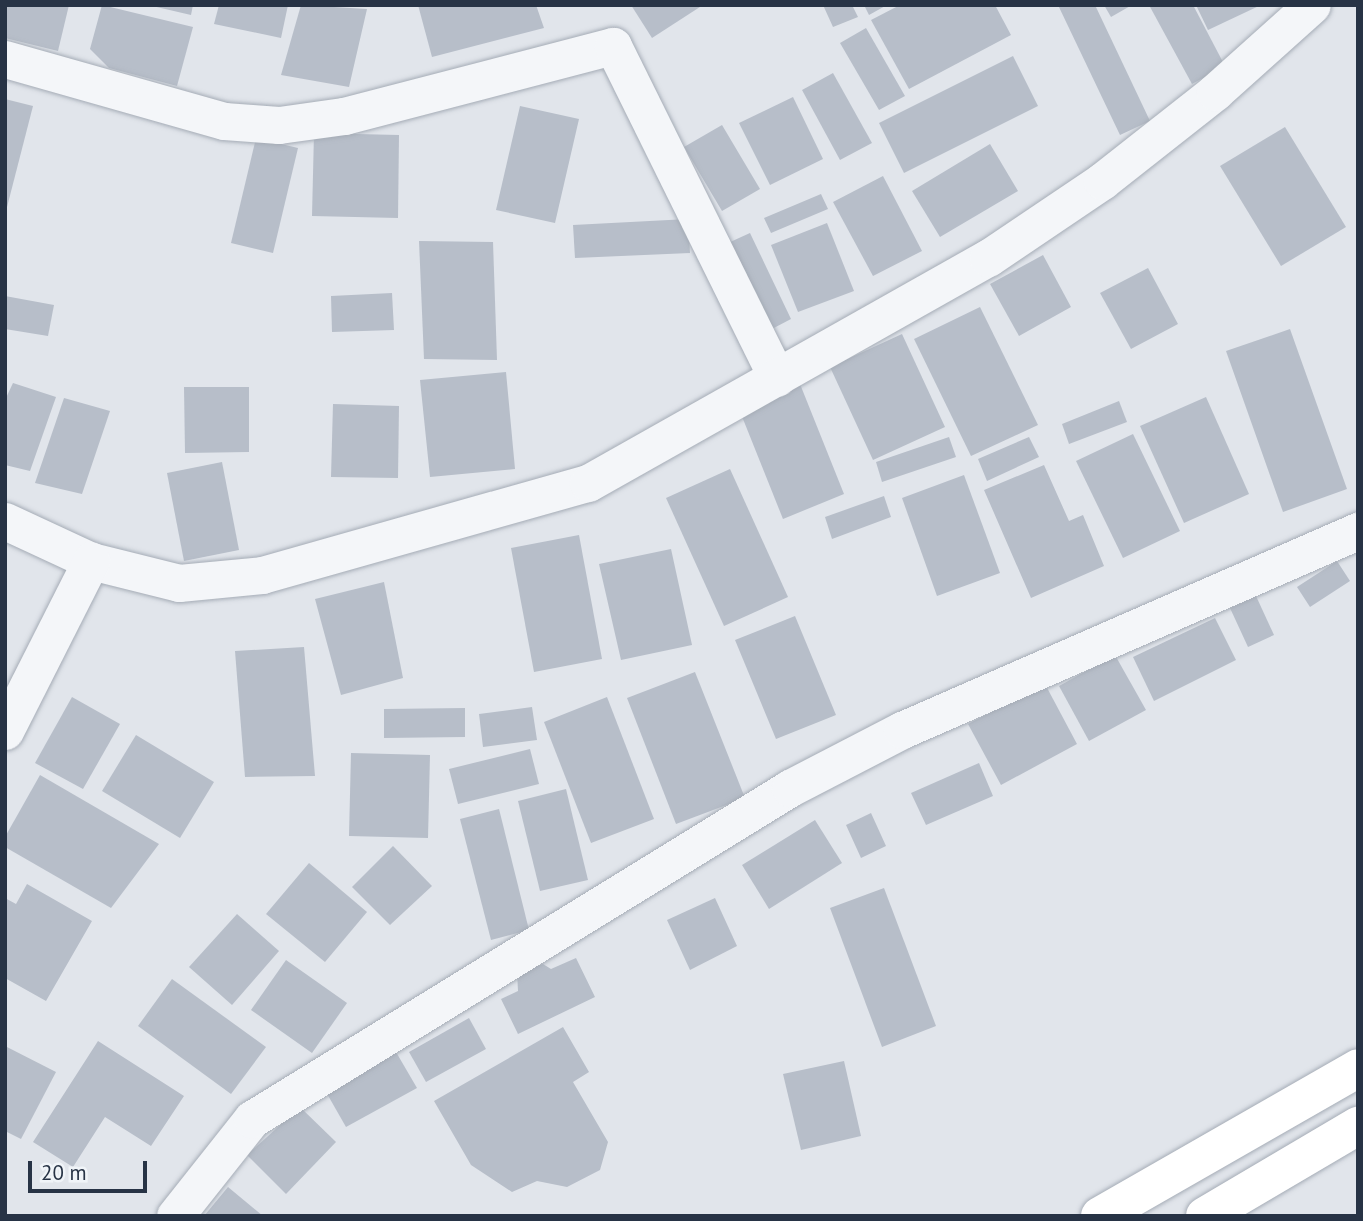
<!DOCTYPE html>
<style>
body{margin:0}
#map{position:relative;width:1363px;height:1221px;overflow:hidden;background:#e1e5eb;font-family:"PT Sans",sans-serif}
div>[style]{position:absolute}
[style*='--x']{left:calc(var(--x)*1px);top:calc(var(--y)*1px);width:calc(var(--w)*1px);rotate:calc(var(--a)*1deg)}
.building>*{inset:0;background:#b7bec9}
.roads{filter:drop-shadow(0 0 2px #a5acb6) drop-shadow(0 0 2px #a5acb6)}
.minor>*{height:37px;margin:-18.5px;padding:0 18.5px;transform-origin:18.5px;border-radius:18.5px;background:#f4f6f9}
.primary>*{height:38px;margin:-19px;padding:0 19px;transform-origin:19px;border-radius:19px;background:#fff}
span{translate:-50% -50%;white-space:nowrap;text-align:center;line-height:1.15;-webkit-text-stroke:5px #f0f4f8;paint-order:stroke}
.frame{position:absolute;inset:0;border:7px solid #273345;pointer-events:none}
.scale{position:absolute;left:28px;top:1161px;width:119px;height:32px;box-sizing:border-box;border:4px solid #273345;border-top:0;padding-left:9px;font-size:21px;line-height:24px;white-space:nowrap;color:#273345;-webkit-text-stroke:5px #f0f4f8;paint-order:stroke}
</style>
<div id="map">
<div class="building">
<div style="clip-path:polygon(5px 5px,69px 5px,58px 51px,5px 38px)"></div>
<div style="clip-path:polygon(102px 5px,193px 27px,177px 86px,109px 68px,90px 49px)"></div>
<div style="clip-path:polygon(148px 5px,193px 5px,191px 15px)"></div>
<div style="clip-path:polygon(219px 5px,288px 5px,281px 38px,214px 24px)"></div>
<div style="clip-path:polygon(301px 5px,367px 9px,349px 87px,281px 75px)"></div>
<div style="clip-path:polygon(418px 5px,536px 5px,544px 28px,432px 57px)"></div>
<div style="clip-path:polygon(631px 5px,703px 5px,652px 38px)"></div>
<div style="clip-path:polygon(823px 5px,852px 5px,858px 17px,833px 27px)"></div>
<div style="clip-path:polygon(864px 5px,887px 5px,869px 15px)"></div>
<div style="clip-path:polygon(900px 5px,995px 5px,1011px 35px,909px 89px,871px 20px)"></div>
<div style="clip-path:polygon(1058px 5px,1095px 5px,1150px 121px,1120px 135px)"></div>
<div style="clip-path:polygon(1104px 5px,1132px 5px,1111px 17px)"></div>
<div style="clip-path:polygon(1149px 5px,1193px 5px,1225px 66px,1192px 84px)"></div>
<div style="clip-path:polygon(1196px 5px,1261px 5px,1208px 30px)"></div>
<div style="clip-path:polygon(866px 28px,905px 96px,879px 110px,840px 43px)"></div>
<div style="clip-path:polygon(1013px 56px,1038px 106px,904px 173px,879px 123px)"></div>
<div style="clip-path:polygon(833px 73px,872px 143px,840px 160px,802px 90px)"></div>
<div style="clip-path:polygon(793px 97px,823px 159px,770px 185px,739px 123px)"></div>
<div style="clip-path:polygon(5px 99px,33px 106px,6px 211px,5px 211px)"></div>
<div style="clip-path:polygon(520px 106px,579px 119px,555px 223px,496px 210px)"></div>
<div style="clip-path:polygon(722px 125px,760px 189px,722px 211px,684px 147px)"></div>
<div style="clip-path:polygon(1285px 127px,1346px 227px,1281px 266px,1220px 166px)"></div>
<div style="clip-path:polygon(314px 133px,399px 135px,398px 218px,312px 216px)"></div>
<div style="clip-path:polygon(256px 138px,298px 148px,273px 253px,231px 243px)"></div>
<div style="clip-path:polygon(990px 144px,1018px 191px,940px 237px,912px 191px)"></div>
<div style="clip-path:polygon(883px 176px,922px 251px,873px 276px,833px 202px)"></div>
<div style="clip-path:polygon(821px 194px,828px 209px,771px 233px,764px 218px)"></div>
<div style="clip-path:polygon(688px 219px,690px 253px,575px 258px,573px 225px)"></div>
<div style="clip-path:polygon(827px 223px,854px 291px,798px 312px,771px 245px)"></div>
<div style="clip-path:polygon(750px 233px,791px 319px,770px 330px,728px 243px)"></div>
<div style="clip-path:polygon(419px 241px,493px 242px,497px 360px,424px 359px)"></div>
<div style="clip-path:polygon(1043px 255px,1071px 307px,1019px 336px,990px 284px)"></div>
<div style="clip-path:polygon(1148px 268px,1178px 324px,1131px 349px,1100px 293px)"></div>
<div style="clip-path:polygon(392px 293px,394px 330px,332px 332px,331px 296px)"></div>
<div style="clip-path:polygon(5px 296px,54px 305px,48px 336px,5px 329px)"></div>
<div style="clip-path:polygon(980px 307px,1038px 425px,971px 456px,914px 339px)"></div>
<div style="clip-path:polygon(1290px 329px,1347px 489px,1283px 512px,1226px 351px)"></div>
<div style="clip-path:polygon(902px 334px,945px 427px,873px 460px,830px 367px)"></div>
<div style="clip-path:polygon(506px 372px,515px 469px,430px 477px,420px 380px)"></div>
<div style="clip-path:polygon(13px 383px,56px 397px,30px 471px,5px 465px,5px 400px)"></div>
<div style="clip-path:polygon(800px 384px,844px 494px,783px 519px,739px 409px)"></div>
<div style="clip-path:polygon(184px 387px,249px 387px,249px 452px,185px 453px)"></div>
<div style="clip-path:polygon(1206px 397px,1249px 494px,1184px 523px,1140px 426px)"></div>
<div style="clip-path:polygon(64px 398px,110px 411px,82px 494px,35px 483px)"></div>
<div style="clip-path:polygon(1119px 401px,1127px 422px,1069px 444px,1062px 424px)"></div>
<div style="clip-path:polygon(333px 404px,399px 406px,398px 478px,331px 477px)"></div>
<div style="clip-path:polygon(1133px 434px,1180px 531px,1123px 558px,1076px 461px)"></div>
<div style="clip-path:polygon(949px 437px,956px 457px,882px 482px,876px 462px)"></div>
<div style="clip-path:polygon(1029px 437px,1039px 457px,987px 481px,978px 459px)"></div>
<div style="clip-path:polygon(222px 462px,239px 550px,184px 561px,167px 473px)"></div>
<div style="clip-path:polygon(1044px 465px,1069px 521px,1083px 515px,1104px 566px,1031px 598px,984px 490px)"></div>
<div style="clip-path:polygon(730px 469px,788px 597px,724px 626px,666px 498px)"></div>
<div style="clip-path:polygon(964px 475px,1000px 573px,937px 596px,902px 498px)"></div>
<div style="clip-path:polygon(884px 496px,891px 517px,832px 539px,825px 517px)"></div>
<div style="clip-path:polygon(579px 535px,602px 659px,534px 672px,511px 548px)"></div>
<div style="clip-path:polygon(671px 549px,692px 645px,621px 660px,599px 564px)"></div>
<div style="clip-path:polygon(1337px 561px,1350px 581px,1310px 607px,1297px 587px)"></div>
<div style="clip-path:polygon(384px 582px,403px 678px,341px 695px,315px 599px)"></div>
<div style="clip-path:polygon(1256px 596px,1274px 635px,1248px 647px,1230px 608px)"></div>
<div style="clip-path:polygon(795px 616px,836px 715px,776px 739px,735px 640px)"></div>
<div style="clip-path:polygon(1215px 618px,1236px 660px,1154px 701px,1133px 657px)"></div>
<div style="clip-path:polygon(304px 647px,315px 776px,245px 777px,235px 651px)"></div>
<div style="clip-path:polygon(1115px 655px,1146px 710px,1089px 741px,1059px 686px)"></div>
<div style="clip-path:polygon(695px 672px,745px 798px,676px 824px,627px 698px)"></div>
<div style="clip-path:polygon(1045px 684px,1077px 744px,1001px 785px,968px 724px)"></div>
<div style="clip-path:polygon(72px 697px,120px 724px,83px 789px,35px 763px)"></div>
<div style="clip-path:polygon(607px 697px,654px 819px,591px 843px,544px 722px)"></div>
<div style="clip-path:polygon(532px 707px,537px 740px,483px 747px,479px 714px)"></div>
<div style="clip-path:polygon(465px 708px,465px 737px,384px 738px,384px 709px)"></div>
<div style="clip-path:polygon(136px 735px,214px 782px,180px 838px,102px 791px)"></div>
<div style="clip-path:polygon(530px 749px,539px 784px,458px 804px,449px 769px)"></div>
<div style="clip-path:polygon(351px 753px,430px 755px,428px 838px,349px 836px)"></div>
<div style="clip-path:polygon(979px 763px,993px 796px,926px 825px,911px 793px)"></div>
<div style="clip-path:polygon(40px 775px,159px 844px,111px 908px,5px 847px,5px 837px)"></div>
<div style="clip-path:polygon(566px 789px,588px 880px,540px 891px,518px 801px)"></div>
<div style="clip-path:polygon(499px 809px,529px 930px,491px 940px,460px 819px)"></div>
<div style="clip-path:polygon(871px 813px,886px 846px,861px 858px,846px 825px)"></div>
<div style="clip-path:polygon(815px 820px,842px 863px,769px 909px,742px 865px)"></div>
<div style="clip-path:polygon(393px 846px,432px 886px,390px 925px,352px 887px)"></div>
<div style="clip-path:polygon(309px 863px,367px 912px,325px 962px,266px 914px)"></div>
<div style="clip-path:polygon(27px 884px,92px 921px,46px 1001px,5px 978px,5px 898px,16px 904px)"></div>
<div style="clip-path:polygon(884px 888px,936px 1026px,882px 1047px,830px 908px)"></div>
<div style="clip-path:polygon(715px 898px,737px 946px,690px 970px,667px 920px)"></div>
<div style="clip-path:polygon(237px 914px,279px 951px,232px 1005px,189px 967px)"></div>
<div style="clip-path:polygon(576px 958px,595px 997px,518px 1034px,501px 999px,518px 991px,517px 972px,543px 964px,551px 969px)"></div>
<div style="clip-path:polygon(286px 960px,347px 1003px,312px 1053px,251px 1010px)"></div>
<div style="clip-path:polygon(172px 979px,266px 1047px,231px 1094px,138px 1026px)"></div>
<div style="clip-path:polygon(469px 1018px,486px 1049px,426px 1082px,409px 1052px)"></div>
<div style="clip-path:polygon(563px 1027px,589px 1072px,573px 1082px,608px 1142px,600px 1170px,567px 1187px,537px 1181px,512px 1192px,471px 1165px,434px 1101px)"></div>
<div style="clip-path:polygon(98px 1041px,184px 1096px,151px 1146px,105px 1117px,73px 1167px,33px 1142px)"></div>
<div style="clip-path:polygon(5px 1046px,56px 1072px,21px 1139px,5px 1131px)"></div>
<div style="clip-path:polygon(396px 1052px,417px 1088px,346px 1127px,326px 1092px)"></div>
<div style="clip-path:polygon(844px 1061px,861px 1136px,801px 1150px,783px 1074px)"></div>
<div style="clip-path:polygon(300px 1107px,336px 1142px,286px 1194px,247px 1155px)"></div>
<div style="clip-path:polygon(228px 1187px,263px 1216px,204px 1216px)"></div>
</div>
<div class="roads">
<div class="minor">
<div style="--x:5;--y:59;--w:228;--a:15.8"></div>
<div style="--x:224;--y:121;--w:55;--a:4.2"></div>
<div style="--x:279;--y:125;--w:66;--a:-7.9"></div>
<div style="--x:344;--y:116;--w:278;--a:-14.6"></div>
<div style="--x:613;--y:46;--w:370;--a:63.7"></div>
<div style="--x:5;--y:521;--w:95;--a:24.9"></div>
<div style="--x:91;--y:561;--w:91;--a:14"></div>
<div style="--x:179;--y:583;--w:83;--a:-5.5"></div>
<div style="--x:262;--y:575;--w:339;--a:-15.8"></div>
<div style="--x:588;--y:483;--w:459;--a:-29.4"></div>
<div style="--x:988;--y:258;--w:138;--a:-34"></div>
<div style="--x:1102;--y:181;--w:144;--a:-38.2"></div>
<div style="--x:1215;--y:92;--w:130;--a:-41.9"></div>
<div style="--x:5;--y:731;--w:191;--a:-63.2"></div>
<div style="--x:175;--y:1216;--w:124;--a:-51.6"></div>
<div style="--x:252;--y:1119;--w:632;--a:-31.6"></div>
<div style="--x:790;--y:788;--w:126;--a:-27.4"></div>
<div style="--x:902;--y:730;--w:498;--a:-23.6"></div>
</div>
<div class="primary">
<div style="--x:1100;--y:1216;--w:297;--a:-29.8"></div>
<div style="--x:1205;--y:1216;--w:178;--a:-30.5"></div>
</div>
</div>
<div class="frame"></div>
<div class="scale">20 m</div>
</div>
